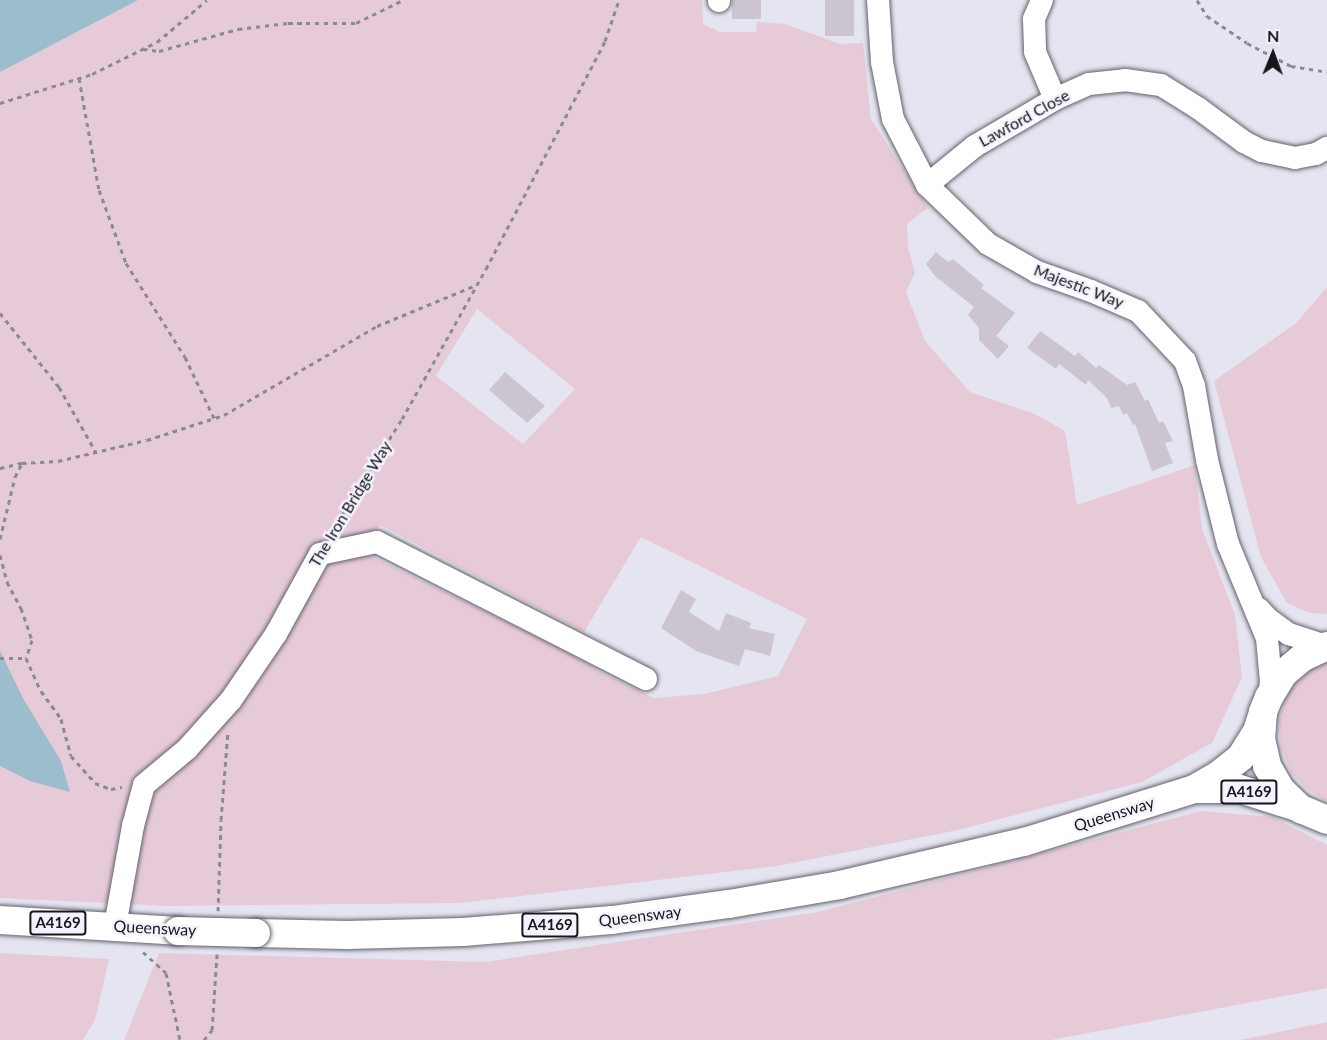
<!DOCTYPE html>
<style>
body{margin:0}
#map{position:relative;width:1327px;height:1040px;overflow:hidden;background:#e5e5f1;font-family:Lato,sans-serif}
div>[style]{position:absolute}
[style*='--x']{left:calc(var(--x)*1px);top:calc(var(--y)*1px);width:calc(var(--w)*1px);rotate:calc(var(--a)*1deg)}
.green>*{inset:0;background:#e7cad8}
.water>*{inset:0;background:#9cbdcb}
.building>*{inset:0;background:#ccc5cf}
.path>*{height:3px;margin-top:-1.5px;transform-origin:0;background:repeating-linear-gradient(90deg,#8a8a92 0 4.5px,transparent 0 9px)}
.roads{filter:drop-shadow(0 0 2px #63636d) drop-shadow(0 0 2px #63636d)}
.minor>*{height:22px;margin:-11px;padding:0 11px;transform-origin:11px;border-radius:11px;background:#fff}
.major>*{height:28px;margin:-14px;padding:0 14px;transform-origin:14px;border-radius:14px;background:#fff}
.bridges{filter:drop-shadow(0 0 2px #63636d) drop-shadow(0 0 2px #63636d)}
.major-bridge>*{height:28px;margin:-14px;padding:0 14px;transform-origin:14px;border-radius:14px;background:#fff}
span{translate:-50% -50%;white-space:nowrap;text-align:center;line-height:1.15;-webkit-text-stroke:5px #f3f3fe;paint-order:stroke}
.shield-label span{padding:2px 4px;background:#f3f3fe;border:2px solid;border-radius:4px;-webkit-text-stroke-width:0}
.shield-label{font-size:15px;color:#161519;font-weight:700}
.street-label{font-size:16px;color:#161519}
.north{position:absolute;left:1243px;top:24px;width:60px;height:60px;-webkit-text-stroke:4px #f3f3fe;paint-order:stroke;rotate:1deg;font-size:16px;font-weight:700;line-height:24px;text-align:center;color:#161519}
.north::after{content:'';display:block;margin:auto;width:21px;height:27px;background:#161519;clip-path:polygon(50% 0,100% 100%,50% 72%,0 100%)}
</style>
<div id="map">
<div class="green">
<div style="clip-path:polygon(evenodd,0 0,702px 0,703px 24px,720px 32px,756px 32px,757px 22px,785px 24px,840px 44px,863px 43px,871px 119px,928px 208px,907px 224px,908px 247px,915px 273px,906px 292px,925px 341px,970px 392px,1035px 414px,1065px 431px,1077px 505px,1195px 465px,1202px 529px,1235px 615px,1242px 677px,1212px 743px,1142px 782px,958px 830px,777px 866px,460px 903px,167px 906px,0 898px,0 0,477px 309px,575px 389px,523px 444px,436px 376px,477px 309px,0 0,380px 525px,584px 632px,641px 537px,807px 619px,778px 676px,704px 694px,654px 698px,602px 673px,571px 653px,368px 555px,380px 525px)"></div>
<div style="clip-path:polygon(1327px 287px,1327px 614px,1310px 613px,1287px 603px,1261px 557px,1214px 381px,1296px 323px)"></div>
<div style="clip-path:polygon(1327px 659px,1327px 801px,1308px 790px,1291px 772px,1281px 748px,1279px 723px,1285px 698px,1299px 677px,1319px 661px)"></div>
<div style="clip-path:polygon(1201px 811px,1272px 817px,1327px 845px,1327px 988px,1051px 1040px,124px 1040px,159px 953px,485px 962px,818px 912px)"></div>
<div style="clip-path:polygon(0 953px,109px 959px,95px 1020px,83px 1040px,0 1040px)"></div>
<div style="clip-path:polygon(1327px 1022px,1327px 1040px,1240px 1040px)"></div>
</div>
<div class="water">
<div style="clip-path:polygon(0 0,138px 0,0 72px)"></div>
<div style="clip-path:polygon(0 651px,24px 700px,61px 761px,70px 792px,30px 781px,0 766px)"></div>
</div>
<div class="building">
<div style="clip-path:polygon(732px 0,761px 0,761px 19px,732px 19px)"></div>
<div style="clip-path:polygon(825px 0,854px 0,854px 36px,825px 36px)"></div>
<div style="clip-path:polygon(936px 252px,948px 262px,953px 259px,984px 285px,981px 288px,1015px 313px,996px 336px,1009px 346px,998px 359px,979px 340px,979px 328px,968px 315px,974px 307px,935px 276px,926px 264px)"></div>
<div style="clip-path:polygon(1040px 331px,1075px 356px,1078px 352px,1096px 368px,1099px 365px,1127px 385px,1135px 382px,1145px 401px,1148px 399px,1159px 423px,1163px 421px,1173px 441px,1165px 443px,1173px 463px,1152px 471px,1135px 424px,1133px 425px,1127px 413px,1123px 415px,1119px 406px,1111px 408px,1107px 398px,1088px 380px,1086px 385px,1059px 364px,1056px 369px,1027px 348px)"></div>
<div style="clip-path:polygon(505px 372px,545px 406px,527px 423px,489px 390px)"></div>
<div style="clip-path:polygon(681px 590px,696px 599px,689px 612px,719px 631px,726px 613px,751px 623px,749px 628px,775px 634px,770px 656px,745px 649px,739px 666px,696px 651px,661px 628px)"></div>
</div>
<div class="path">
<div style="--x:1197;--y:0;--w:19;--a:58"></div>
<div style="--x:1207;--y:16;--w:48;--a:34"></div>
<div style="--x:1247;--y:43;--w:50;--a:27.6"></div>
<div style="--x:1291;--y:66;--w:36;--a:9"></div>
<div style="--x:143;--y:49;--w:16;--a:7"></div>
<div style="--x:159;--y:51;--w:82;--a:-15.6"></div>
<div style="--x:238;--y:29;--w:50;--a:-6.8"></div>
<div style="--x:288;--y:23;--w:68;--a:0"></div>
<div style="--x:356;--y:23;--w:52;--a:-26.1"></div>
<div style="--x:79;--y:78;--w:114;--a:79.9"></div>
<div style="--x:99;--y:190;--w:78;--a:69.7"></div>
<div style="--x:126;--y:263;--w:111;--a:57.9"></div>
<div style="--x:185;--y:357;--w:68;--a:64.6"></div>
<div style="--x:0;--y:103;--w:96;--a:-17.5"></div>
<div style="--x:92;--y:74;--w:72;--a:-26.2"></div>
<div style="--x:157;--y:42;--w:65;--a:-40"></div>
<div style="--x:0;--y:313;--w:95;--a:51.4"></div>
<div style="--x:59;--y:387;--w:75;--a:60.4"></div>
<div style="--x:0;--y:468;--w:23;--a:-13"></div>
<div style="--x:22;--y:463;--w:36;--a:-3"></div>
<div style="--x:58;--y:461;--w:91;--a:-13.3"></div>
<div style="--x:147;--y:440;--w:81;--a:-18"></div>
<div style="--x:224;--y:415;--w:177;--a:-30.2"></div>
<div style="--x:377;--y:326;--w:107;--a:-22.5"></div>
<div style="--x:332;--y:531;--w:132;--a:-58"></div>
<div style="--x:402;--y:419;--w:172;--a:-60.8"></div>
<div style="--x:486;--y:269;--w:257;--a:-62.4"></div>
<div style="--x:605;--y:41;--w:43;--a:-71.1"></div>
<div style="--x:0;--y:539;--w:64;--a:-76.4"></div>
<div style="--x:15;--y:477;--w:16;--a:-63"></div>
<div style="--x:0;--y:555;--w:28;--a:75"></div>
<div style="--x:7;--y:582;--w:30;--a:62"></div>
<div style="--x:21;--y:608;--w:34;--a:71"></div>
<div style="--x:32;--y:640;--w:19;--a:108"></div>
<div style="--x:26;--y:658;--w:36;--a:66"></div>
<div style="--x:41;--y:691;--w:34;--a:54"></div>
<div style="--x:61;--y:719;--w:38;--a:75"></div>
<div style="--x:71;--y:756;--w:36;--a:48"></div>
<div style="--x:95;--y:783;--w:17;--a:21"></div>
<div style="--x:111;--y:789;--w:11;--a:-10"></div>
<div style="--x:0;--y:658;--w:25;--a:0"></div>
<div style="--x:218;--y:911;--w:91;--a:-88.1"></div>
<div style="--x:221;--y:820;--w:88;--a:-85.5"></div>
<div style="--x:143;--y:952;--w:31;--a:42"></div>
<div style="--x:166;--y:973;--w:68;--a:78.2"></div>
<div style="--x:204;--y:1040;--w:13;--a:-51"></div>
<div style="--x:212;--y:1030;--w:76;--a:-86.2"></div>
</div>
<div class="roads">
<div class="minor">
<div style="--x:719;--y:0;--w:1;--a:90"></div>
<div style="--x:878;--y:0;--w:62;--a:86.3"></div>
<div style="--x:882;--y:62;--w:58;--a:79.1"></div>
<div style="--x:893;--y:119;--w:74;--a:62.7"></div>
<div style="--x:927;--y:185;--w:85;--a:44"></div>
<div style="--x:988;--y:244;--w:56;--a:29.7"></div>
<div style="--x:1037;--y:272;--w:57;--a:19.4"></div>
<div style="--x:1091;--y:291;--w:51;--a:23.1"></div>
<div style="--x:1138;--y:311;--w:69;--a:46.8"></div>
<div style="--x:1185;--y:361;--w:27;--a:70"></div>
<div style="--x:1194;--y:386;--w:75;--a:80"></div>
<div style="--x:1207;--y:460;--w:87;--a:76"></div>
<div style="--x:1228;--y:544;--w:102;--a:67.5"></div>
<div style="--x:1267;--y:638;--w:44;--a:84.8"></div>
<div style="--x:1271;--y:682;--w:15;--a:98"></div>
<div style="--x:1042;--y:0;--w:21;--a:113"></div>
<div style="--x:1034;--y:19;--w:33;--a:88"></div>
<div style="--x:1035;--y:52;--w:51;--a:66.9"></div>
<div style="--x:927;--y:185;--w:62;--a:-39.1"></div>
<div style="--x:975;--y:146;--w:93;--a:-30.4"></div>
<div style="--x:1055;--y:99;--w:37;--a:-24"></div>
<div style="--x:1089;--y:84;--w:36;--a:-6"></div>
<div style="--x:1125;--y:80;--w:36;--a:8"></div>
<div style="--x:1161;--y:85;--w:44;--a:31.9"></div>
<div style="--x:1198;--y:108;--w:57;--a:36.5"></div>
<div style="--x:1244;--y:142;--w:20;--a:27"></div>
<div style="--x:1262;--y:151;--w:34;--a:12"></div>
<div style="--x:1295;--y:158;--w:21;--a:-11"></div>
<div style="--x:1316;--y:154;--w:13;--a:-29"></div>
<div style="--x:1259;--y:609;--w:13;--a:48"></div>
<div style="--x:1268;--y:619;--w:26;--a:36"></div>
<div style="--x:1289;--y:634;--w:40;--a:18"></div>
<div style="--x:115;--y:926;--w:102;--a:-79.8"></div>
<div style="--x:133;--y:826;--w:42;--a:-75"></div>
<div style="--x:144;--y:785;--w:56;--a:-39.9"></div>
<div style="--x:187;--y:749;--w:66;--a:-48.1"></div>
<div style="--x:231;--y:700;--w:80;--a:-55.7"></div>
<div style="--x:276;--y:634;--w:91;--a:-61.2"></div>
<div style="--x:320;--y:554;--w:58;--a:-11.9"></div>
<div style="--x:377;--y:542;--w:302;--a:27"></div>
</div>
<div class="major">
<div style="--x:1327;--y:646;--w:26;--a:155"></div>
<div style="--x:1303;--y:657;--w:26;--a:140"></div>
<div style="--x:1283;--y:674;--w:27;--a:121"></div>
<div style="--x:1269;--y:697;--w:16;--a:112"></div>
<div style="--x:1263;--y:712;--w:27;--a:94"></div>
<div style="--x:1261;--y:739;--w:28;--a:77"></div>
<div style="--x:1267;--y:766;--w:28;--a:60"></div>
<div style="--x:1281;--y:790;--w:28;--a:44"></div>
<div style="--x:1301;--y:809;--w:28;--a:23"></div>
<div style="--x:1196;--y:789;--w:44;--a:0"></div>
<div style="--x:1240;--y:789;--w:60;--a:17.5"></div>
<div style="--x:0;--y:920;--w:178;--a:3.5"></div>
<div style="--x:256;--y:933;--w:91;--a:1.3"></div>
<div style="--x:347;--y:935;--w:116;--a:-1.5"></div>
<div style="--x:463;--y:932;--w:149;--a:-4.6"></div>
<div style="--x:612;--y:920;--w:118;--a:-7.8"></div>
<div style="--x:729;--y:904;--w:113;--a:-9.7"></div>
<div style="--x:840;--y:885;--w:189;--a:-13.2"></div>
<div style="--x:1024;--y:842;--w:178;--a:-17.3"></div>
<div style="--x:1194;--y:789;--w:30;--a:-30"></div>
<div style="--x:1220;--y:774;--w:27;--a:-39"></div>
<div style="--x:1241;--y:757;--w:31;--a:-58"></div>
<div style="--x:1257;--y:731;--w:20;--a:-72"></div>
</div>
</div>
<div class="bridges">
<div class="major-bridge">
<div style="--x:178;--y:931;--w:78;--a:1.5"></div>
</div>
</div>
<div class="shield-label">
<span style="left:1249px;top:792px">A4169</span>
<span style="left:58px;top:923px">A4169</span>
<span style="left:550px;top:925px">A4169</span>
</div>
<div class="street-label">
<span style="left:1024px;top:118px;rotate:-29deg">Lawford Close</span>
<span style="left:1079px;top:286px;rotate:21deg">Majestic Way</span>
<span style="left:350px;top:504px;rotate:-59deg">The Iron Bridge Way</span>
<span style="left:1114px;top:814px;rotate:-17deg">Queensway</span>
<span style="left:640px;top:916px;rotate:-7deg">Queensway</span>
<span style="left:155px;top:928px;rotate:3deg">Queensway</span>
</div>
<div class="north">N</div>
</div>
